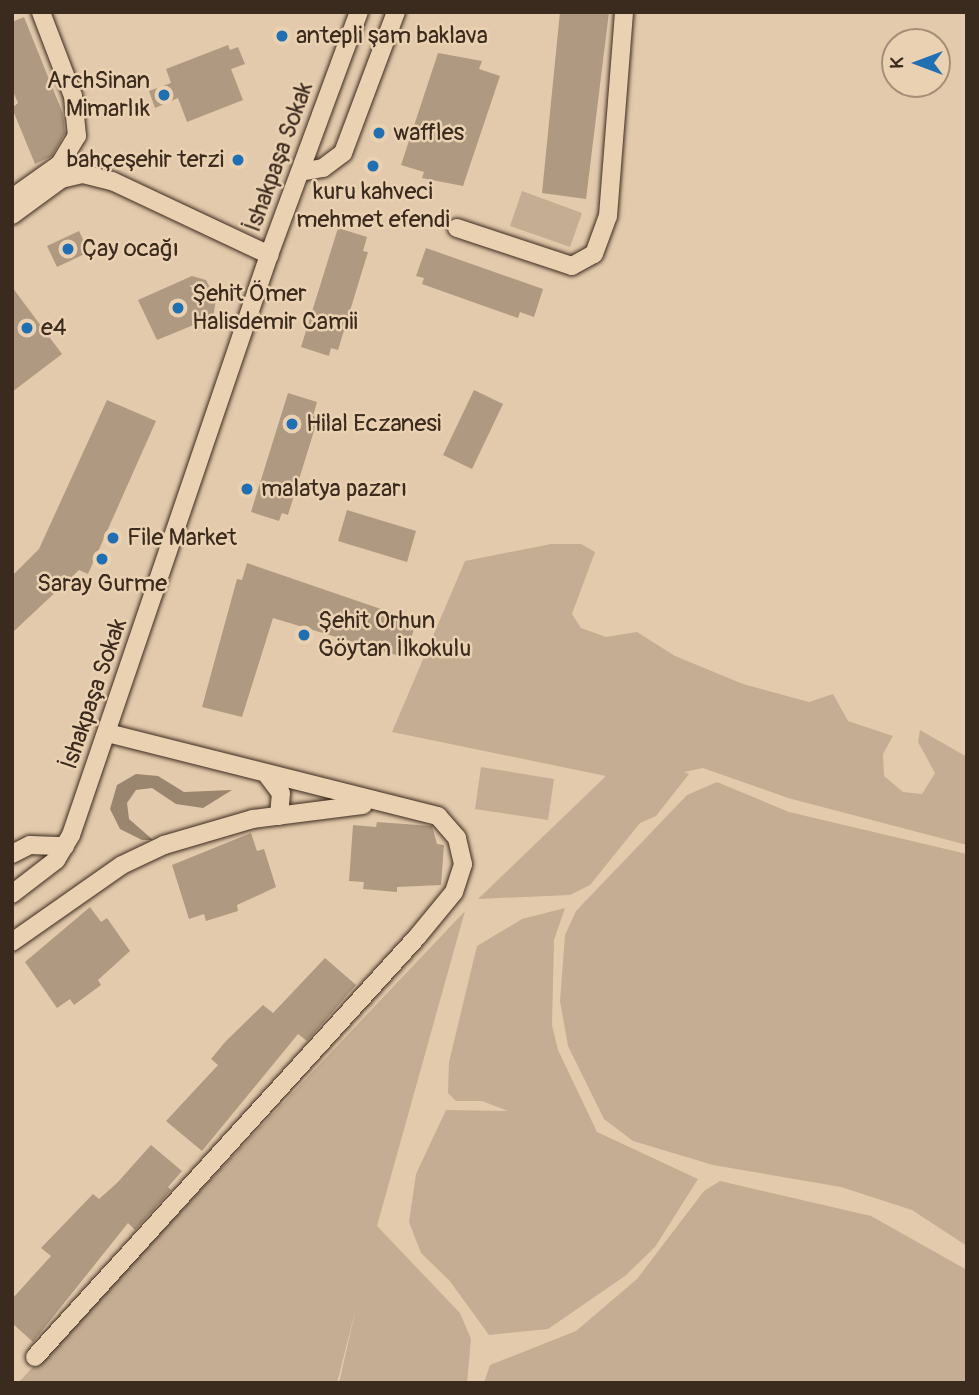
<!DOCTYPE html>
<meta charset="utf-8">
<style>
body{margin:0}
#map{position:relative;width:979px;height:1395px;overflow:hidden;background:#e3caac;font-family:Pangolin,sans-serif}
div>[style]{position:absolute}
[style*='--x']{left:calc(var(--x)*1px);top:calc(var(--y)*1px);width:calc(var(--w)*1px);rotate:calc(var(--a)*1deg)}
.green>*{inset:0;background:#c4ad92}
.water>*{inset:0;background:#9a856e}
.building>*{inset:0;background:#af9980}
.roads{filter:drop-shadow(0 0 2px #3b2a1e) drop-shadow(0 0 2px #3b2a1e)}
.minor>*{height:18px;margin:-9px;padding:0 9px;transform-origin:9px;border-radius:9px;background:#ead1b2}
.dots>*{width:19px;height:19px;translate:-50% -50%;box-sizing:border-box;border:4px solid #ead1b2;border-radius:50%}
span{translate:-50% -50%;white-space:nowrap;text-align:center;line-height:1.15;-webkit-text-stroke:5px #ead1b2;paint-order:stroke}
.poi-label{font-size:24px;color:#3b2a1e}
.left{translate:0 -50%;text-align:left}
.right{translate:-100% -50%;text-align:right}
.street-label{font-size:24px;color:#3b2a1e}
.frame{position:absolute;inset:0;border:14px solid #3b2a1e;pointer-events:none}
.north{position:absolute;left:881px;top:28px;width:70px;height:70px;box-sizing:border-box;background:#ead1b2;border:2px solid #a48e77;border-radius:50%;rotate:270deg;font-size:19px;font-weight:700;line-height:28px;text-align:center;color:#3b2a1e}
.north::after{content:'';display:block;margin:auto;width:24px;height:32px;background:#1f6fb2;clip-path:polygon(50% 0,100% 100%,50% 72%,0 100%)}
</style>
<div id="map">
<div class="green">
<div style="clip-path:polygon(522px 191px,582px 213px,570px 247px,510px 226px)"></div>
<div style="clip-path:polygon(551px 544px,581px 544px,595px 552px,572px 614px,581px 628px,606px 637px,637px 632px,675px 656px,743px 684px,809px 702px,833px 694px,848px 721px,893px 736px,883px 754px,884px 776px,903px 792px,922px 794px,935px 773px,918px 742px,920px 730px,967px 757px,967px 845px,788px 798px,703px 768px,684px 772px,689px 774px,656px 816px,640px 823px,590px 885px,570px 895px,478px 899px,606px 776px,392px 732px,465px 561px)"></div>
<div style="clip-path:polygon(481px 767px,554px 779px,548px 820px,475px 809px)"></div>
<div style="clip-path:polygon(717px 782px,789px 812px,967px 854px,967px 1246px,912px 1210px,841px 1187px,713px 1165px,633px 1141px,604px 1119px,568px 1046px,560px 1001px,565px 935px,576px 911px,687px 795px)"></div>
<div style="clip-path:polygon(565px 908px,554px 940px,552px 1025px,558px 1050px,597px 1132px,698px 1179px,655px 1247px,625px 1276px,548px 1329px,489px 1335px,449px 1280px,421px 1253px,409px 1222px,416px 1174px,446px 1110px,508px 1111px,482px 1101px,456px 1101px,448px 1093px,449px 1062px,477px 946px,522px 919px)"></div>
<div style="clip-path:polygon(465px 911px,377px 1226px,460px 1313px,471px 1339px,467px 1383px,339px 1383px,356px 1308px,337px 1383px,18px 1383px)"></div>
<div style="clip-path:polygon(720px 1181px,871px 1216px,967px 1270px,967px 1383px,484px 1383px,490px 1365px,576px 1331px,637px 1279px,704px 1191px)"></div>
</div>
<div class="water">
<div style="clip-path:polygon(136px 774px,158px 776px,184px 792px,232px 790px,203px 808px,176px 804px,152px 788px,136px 790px,127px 803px,129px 819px,153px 840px,142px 840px,120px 829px,110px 809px,117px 785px)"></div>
</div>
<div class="building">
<div style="clip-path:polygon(560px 12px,609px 12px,586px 199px,542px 193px)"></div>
<div style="clip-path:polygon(24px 17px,63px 114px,65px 133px,52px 156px,35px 164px,12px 108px,18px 103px,12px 89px,12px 22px)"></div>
<div style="clip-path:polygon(228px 45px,230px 50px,238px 47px,245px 64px,231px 69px,243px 100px,187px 122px,178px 98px,155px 108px,149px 91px,171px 83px,166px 69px)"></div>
<div style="clip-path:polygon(438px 53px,482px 61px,479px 69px,500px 76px,463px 186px,422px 178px,424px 172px,401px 165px)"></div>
<div style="clip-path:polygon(338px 228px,367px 237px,363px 251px,368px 252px,338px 350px,331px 348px,329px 356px,301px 347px)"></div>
<div style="clip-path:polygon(79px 231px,89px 252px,57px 267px,47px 246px)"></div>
<div style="clip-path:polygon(426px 248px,543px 289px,534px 317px,520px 312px,518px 318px,422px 284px,424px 278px,416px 276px)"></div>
<div style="clip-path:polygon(192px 276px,206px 280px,216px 300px,213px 317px,157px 340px,138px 300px)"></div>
<div style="clip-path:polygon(12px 287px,62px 354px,12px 392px)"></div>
<div style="clip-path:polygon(474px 390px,503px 404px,472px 469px,443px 455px)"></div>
<div style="clip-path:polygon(288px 393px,317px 402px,313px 416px,318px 418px,288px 515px,282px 513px,279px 521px,251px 512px)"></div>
<div style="clip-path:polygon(107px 400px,156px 421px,88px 574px,79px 570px,12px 633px,12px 576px,39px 549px)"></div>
<div style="clip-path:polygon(347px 510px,416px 531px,407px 562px,338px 541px)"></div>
<div style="clip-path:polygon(247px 563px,416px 621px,406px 658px,273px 618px,242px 717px,202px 707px,237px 579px,242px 580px)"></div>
<div style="clip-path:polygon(377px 822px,432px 826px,437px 844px,444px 845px,441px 885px,397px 887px,397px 892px,363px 889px,364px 882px,349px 881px,353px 825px,376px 827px)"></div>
<div style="clip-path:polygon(251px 833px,257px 851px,264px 849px,276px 887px,237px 905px,238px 911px,206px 921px,204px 914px,189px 919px,172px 865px)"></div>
<div style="clip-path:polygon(90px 907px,101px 922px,107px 918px,130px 951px,98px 980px,101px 985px,74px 1005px,70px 999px,57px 1008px,25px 962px)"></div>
<div style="clip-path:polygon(325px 958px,356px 985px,307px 1041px,298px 1034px,202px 1151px,166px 1121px,218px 1065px,211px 1059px,226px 1041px,263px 1005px,273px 1013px)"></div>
<div style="clip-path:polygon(151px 1145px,182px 1171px,168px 1187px,171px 1190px,135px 1230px,128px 1223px,33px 1342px,12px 1323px,12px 1299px,51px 1256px,41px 1248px,93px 1194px,99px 1199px,117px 1183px)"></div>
</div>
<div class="roads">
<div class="minor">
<div style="--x:300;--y:172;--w:23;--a:-10"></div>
<div style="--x:323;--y:168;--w:25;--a:-37"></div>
<div style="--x:343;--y:153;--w:151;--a:-69.4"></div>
<div style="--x:12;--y:198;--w:59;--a:-35.3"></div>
<div style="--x:60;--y:164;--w:33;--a:-59"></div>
<div style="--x:77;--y:136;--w:40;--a:-95.7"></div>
<div style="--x:73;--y:96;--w:90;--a:-110.9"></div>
<div style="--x:12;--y:215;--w:61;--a:-36.3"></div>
<div style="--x:61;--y:179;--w:23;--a:-13"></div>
<div style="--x:83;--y:174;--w:30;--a:14"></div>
<div style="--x:112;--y:181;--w:174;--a:25.2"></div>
<div style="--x:457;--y:228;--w:121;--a:18.3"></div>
<div style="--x:572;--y:266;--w:25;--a:-29"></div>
<div style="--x:594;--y:254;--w:40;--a:-69.8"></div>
<div style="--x:608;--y:216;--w:205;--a:-85.5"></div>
<div style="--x:268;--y:776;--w:21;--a:53"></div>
<div style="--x:281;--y:793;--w:23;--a:95"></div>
<div style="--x:12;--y:854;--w:20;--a:-27"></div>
<div style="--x:30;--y:845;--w:35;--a:2"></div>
<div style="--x:12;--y:894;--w:56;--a:-37.7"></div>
<div style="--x:56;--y:860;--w:29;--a:-59"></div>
<div style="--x:71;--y:835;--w:613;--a:-71.15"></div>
<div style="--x:269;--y:255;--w:259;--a:-69.7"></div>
<div style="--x:12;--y:942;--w:134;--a:-35"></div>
<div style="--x:122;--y:865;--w:47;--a:-25.5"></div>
<div style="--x:164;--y:845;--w:93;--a:-16.3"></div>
<div style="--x:253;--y:819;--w:111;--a:-7.3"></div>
<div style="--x:35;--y:1357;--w:568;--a:-47.71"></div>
<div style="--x:417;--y:937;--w:58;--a:-50.6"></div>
<div style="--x:454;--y:892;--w:29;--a:-72"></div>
<div style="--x:463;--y:864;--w:27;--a:-103"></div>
<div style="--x:457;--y:838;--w:29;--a:-131"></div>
<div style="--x:438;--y:816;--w:341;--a:-165.9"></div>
</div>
</div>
<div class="dots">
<div style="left:282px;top:36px;background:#1f6fb2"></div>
<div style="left:164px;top:95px;background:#1f6fb2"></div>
<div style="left:379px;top:133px;background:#1f6fb2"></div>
<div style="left:238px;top:160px;background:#1f6fb2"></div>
<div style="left:373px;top:166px;background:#1f6fb2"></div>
<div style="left:68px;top:249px;background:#1f6fb2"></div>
<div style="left:178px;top:308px;background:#1f6fb2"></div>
<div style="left:27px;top:328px;background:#1f6fb2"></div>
<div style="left:292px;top:424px;background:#1f6fb2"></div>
<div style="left:247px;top:489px;background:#1f6fb2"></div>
<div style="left:113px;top:538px;background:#1f6fb2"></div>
<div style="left:102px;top:559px;background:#1f6fb2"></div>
<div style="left:304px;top:635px;background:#1f6fb2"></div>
</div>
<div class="poi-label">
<span class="left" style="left:296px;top:36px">antepli şam baklava</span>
<span class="right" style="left:150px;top:95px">ArchSinan<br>Mimarlık</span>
<span class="left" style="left:393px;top:133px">waffles</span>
<span class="right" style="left:224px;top:160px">bahçeşehir terzi</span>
<span style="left:373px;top:206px">kuru kahveci<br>mehmet efendi</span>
<span class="left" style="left:82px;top:249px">Çay ocağı</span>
<span class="left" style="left:192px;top:308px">Şehit Ömer<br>Halisdemir Camii</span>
<span class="left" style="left:41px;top:328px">e4</span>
<span class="left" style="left:306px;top:424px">Hilal Eczanesi</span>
<span class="left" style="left:261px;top:489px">malatya pazarı</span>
<span class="left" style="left:127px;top:538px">File Market</span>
<span style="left:102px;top:584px">Saray Gurme</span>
<span class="left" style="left:318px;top:635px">Şehit Orhun<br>Göytan İlkokulu</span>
</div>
<div class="street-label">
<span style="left:279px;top:157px;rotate:-70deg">İshakpaşa Sokak</span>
<span style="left:94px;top:694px;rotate:-71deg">İshakpaşa Sokak</span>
</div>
<div class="frame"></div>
<div class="north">K</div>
</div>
